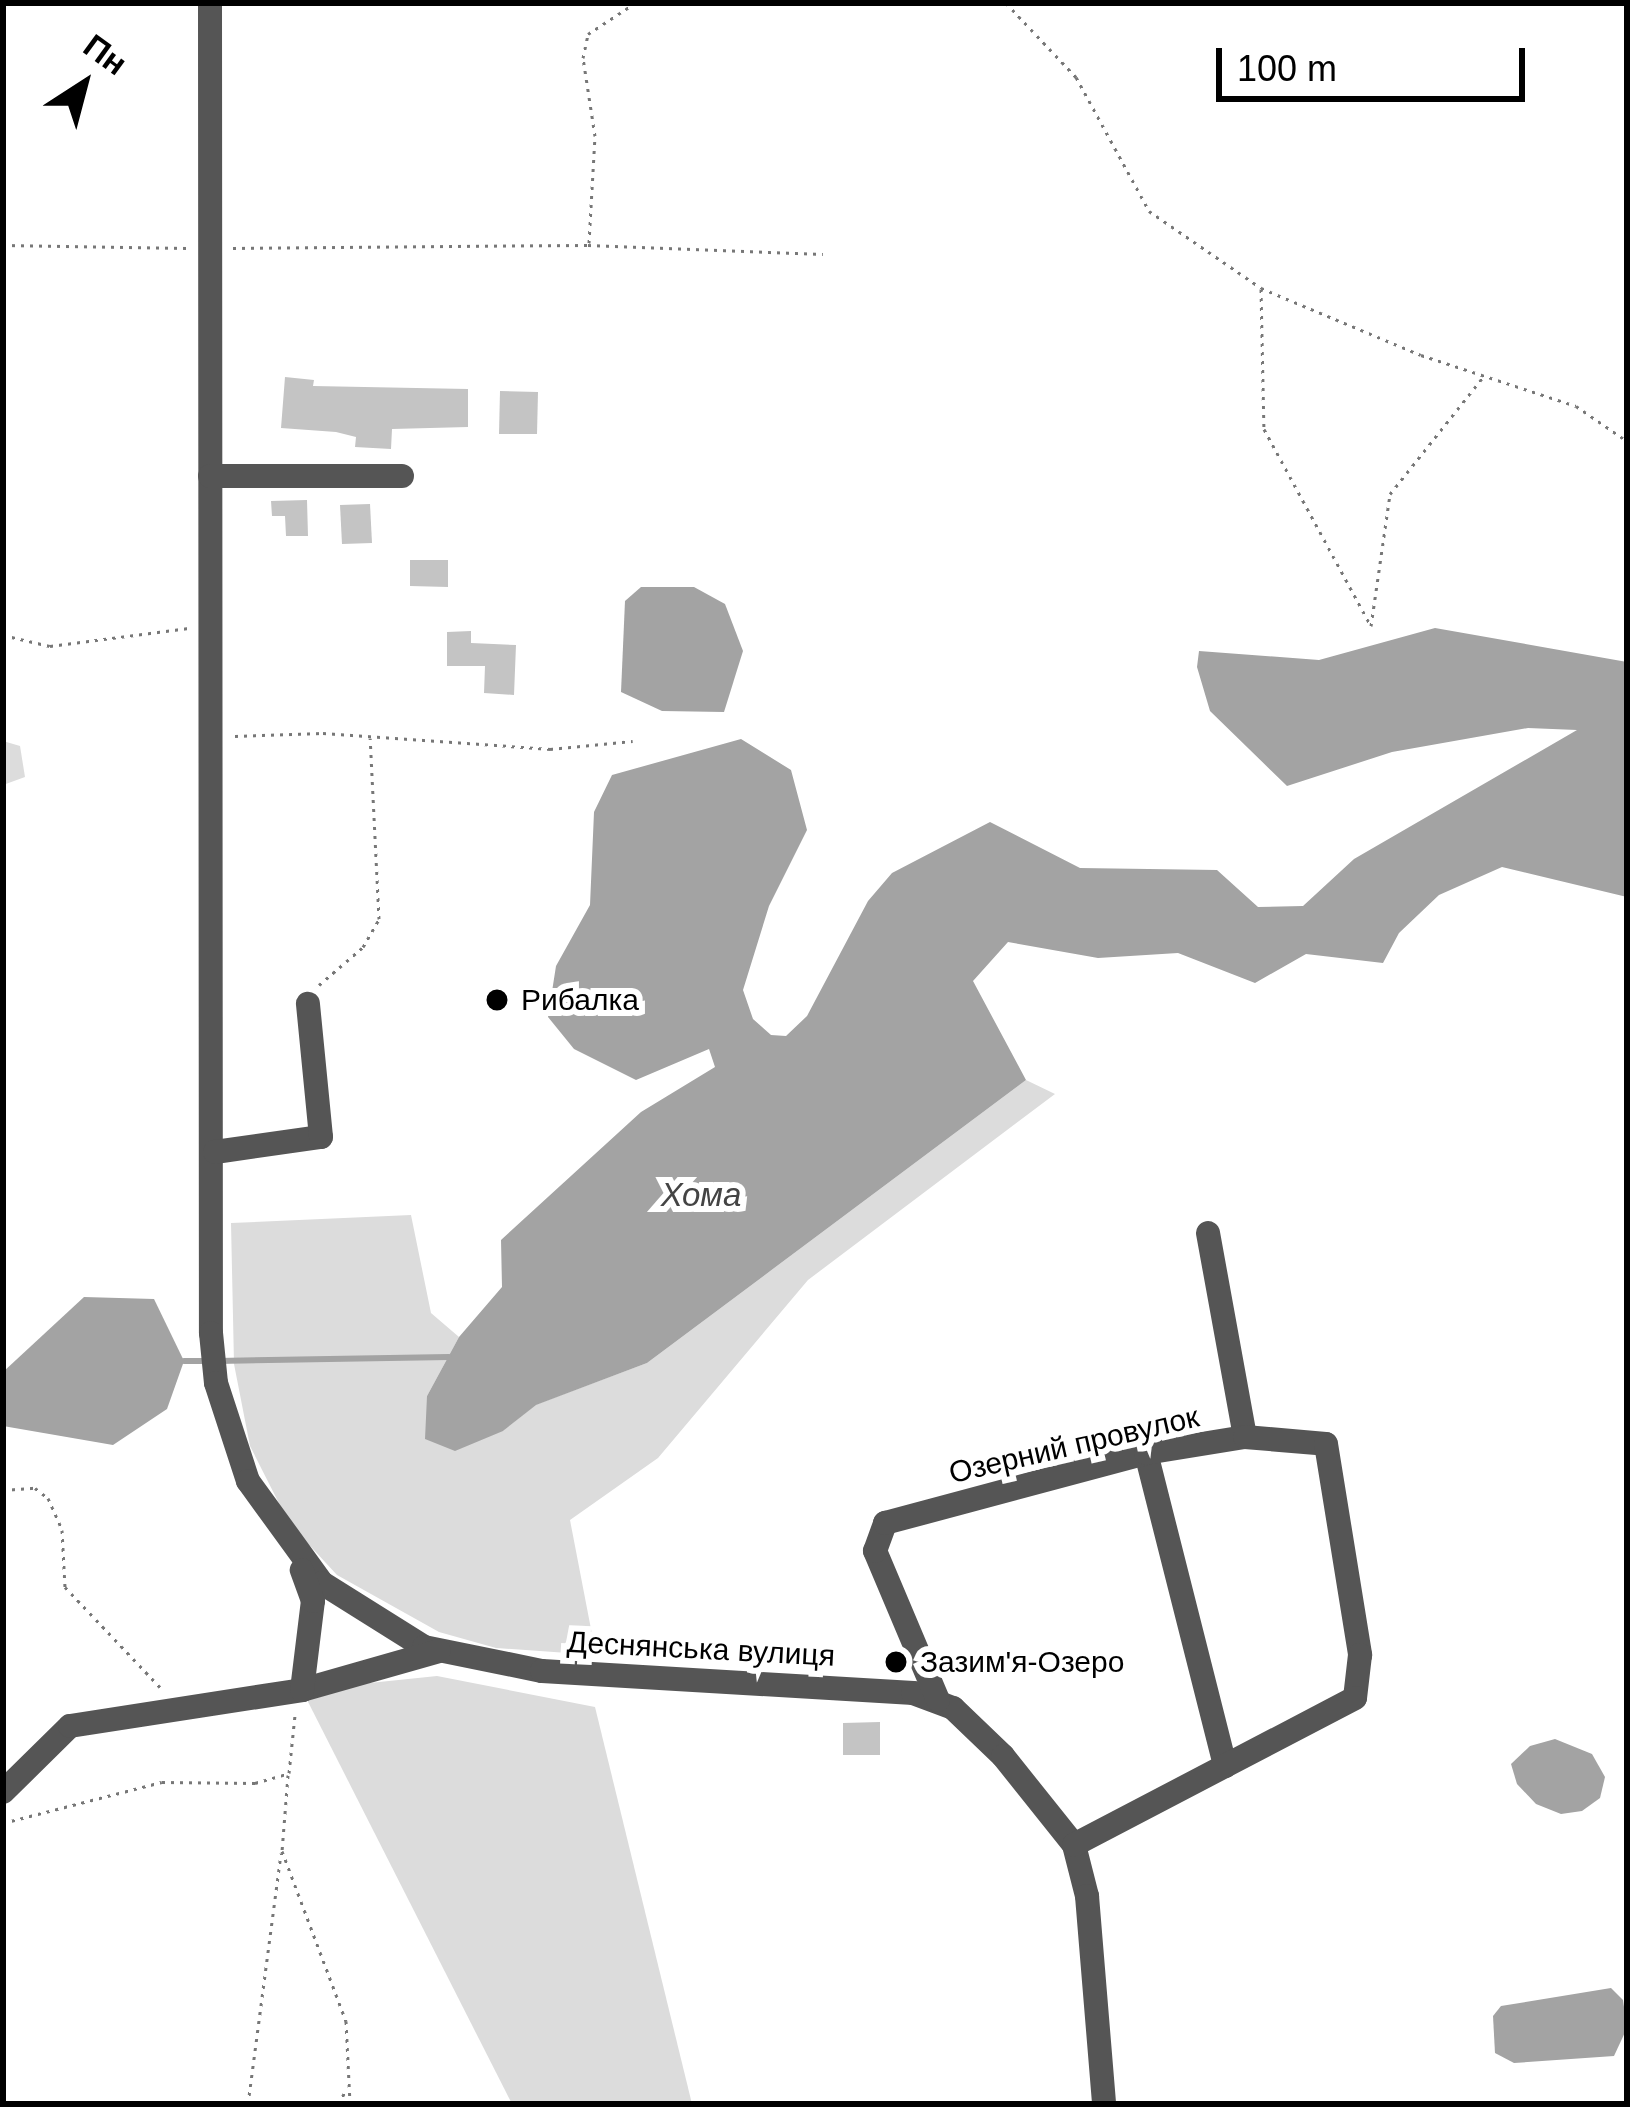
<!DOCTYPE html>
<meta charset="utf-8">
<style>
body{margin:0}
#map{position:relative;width:1630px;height:2107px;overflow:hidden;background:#fff;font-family:Helvetica,sans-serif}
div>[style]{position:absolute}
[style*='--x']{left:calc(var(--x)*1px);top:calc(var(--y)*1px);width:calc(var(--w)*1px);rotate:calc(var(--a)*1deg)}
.green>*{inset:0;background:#dcdcdc}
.water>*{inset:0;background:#a3a3a3}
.stream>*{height:6px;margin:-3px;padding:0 3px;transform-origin:3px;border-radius:3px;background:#a3a3a3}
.building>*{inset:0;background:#c4c4c4}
.path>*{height:3px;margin-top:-1.5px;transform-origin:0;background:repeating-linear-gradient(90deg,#777 0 3px,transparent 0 9px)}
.minor>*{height:24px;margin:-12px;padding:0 12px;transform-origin:12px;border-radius:12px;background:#555}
.dots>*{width:33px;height:33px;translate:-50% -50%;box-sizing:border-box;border:6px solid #fff;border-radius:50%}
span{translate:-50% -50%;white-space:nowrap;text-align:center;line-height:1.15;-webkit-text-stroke:12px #fff;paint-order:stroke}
.poi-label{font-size:30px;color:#000}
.left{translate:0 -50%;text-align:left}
.street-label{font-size:30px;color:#000}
.water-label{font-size:33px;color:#444;font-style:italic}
.frame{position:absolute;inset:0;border:6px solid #000;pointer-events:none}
.north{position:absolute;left:24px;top:24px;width:120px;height:120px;-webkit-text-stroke:9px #fff;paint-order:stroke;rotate:36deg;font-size:33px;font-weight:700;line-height:48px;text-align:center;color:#000}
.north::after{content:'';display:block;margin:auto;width:42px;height:54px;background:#000;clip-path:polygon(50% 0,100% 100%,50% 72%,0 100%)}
.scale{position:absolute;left:1216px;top:48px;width:309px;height:54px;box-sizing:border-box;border:6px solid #000;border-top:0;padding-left:15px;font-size:36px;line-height:42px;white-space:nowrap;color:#000;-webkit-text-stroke:9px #fff;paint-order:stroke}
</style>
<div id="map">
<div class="green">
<div style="clip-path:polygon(3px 741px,20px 746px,25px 777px,3px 785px)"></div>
<div style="clip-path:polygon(1026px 1080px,1055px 1094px,808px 1280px,658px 1458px,570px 1520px,596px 1655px,496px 1648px,439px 1632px,337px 1575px,289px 1523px,250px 1446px,234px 1364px,231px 1223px,411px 1215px,431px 1313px,459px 1337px,427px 1396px,503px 1431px,535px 1405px,647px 1363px)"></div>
<div style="clip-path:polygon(437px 1676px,595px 1707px,692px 2104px,512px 2104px,302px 1690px)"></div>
</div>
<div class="water">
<div style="clip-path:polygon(641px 587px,694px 587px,725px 604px,743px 651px,724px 712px,662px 711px,621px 692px,625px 601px)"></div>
<div style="clip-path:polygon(1435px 628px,1627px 662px,1627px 897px,1502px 867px,1439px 895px,1399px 933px,1383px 963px,1306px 954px,1255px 983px,1178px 953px,1098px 958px,1008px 942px,973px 981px,1026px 1080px,647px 1363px,536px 1405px,503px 1431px,455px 1451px,425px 1439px,427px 1396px,459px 1337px,502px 1287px,501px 1240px,641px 1112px,715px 1067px,709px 1049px,636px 1080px,574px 1049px,548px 1017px,556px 966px,590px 905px,594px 812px,612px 775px,741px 739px,791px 770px,807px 830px,769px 906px,743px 990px,753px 1019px,771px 1035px,786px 1036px,807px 1016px,868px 901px,892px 873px,990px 822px,1080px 868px,1217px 870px,1258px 907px,1303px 906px,1354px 859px,1577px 730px,1528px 728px,1392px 752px,1287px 786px,1210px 711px,1197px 667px,1199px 651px,1319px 660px)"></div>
<div style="clip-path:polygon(84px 1297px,154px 1299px,184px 1361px,167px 1409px,113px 1445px,3px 1426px,3px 1372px)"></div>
<div style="clip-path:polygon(1555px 1739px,1592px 1754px,1605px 1777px,1600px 1798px,1582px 1811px,1561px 1814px,1536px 1804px,1517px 1784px,1511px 1764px,1530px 1746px)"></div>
<div style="clip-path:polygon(1611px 1988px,1623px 2000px,1627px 2028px,1614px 2056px,1514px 2063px,1495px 2053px,1493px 2016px,1501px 2006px)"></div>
</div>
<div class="stream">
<div style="--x:184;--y:1361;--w:21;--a:0"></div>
<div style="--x:218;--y:1361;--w:231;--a:-1"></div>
</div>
<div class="building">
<div style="clip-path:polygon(285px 377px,314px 380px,313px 386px,468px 389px,468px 427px,392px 429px,391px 449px,355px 447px,356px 437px,336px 432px,281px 428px)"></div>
<div style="clip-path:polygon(500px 391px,538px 392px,537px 434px,499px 434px)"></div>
<div style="clip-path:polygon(307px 500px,308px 536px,286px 536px,285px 516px,272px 516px,271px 501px)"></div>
<div style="clip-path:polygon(370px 504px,372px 543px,342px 544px,340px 505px)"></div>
<div style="clip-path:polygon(410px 560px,448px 560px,448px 587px,410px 586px)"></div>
<div style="clip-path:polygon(471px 631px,471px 643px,516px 645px,514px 695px,484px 693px,485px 666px,447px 666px,447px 632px)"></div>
<div style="clip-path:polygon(880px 1722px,880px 1755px,843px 1755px,843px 1723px)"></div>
</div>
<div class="path">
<div style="--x:1006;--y:3;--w:102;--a:46.6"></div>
<div style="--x:1076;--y:77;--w:153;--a:61.4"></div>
<div style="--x:1149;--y:211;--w:136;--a:34.5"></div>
<div style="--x:1261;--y:288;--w:173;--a:22.7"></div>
<div style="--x:1421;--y:355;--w:163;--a:18.2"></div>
<div style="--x:1576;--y:406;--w:62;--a:34.5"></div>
<div style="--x:589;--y:243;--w:107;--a:-86.8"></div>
<div style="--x:595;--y:136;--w:79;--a:-98.7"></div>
<div style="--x:583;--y:58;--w:25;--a:-78"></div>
<div style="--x:588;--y:34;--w:56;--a:-33.4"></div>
<div style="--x:3;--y:245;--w:184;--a:0.9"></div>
<div style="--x:233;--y:248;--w:355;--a:-0.5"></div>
<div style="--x:588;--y:245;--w:235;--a:2.2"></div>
<div style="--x:1261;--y:289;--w:140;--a:88.8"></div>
<div style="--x:1264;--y:429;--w:224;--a:61.5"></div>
<div style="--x:1371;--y:626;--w:133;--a:-81.8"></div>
<div style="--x:1390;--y:494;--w:151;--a:-51.5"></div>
<div style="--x:3;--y:635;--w:48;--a:13.2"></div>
<div style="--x:50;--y:646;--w:140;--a:-7.4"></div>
<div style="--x:235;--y:736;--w:88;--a:-2"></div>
<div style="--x:323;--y:733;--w:228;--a:4"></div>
<div style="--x:550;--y:749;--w:83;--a:-5.5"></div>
<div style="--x:319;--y:985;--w:58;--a:-40.8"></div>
<div style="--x:363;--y:947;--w:32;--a:-60"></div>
<div style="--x:379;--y:919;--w:181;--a:-92.8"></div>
<div style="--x:3;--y:1490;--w:32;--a:-4"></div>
<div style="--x:35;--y:1488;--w:16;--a:38"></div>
<div style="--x:48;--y:1498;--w:35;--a:66"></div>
<div style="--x:62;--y:1530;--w:57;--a:87"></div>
<div style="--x:65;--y:1587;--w:138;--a:46.5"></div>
<div style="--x:288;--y:1775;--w:76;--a:94.5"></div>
<div style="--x:282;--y:1851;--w:182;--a:69.4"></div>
<div style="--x:346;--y:2021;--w:83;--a:87.2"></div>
<div style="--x:3;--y:1823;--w:164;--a:-14.5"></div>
<div style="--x:162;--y:1782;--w:93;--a:0.6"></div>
<div style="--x:255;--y:1783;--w:35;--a:-16"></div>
<div style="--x:289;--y:1773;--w:58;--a:-84.1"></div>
<div style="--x:248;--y:2104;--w:253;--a:-82.5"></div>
<div style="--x:338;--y:2104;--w:14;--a:-60"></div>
</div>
<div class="minor">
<div style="--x:210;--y:3;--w:1330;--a:89.96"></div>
<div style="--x:211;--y:1333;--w:50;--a:84.3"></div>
<div style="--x:216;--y:1383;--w:103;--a:71.9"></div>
<div style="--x:248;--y:1481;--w:126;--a:54"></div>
<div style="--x:322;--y:1583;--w:120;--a:32.1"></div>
<div style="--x:424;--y:1647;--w:120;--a:11.5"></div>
<div style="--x:542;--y:1671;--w:372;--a:3.4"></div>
<div style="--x:913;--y:1693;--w:43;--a:20.6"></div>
<div style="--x:953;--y:1708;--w:69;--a:43.8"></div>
<div style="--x:1003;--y:1756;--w:114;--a:51.4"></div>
<div style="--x:1074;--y:1845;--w:53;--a:75.7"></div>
<div style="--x:1087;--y:1896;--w:209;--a:85.3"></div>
<div style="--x:210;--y:476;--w:192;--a:0"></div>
<div style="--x:215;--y:1152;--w:107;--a:-8.1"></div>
<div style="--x:321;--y:1137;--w:134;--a:-95.6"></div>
<div style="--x:1208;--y:1233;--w:207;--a:79.7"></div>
<div style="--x:1146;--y:1453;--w:323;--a:75.8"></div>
<div style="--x:302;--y:1690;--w:142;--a:-15.9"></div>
<div style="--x:938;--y:1700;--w:162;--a:-112.9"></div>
<div style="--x:875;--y:1551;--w:30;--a:-70"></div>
<div style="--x:885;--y:1523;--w:270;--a:-15"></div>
<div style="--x:1146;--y:1453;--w:100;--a:-9.2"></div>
<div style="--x:1245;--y:1437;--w:81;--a:4.9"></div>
<div style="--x:1326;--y:1444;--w:214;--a:80.8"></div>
<div style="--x:1360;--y:1655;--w:43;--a:96.6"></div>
<div style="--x:1355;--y:1698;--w:317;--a:152.4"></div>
<div style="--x:3;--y:1792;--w:94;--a:-44.6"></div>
<div style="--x:70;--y:1726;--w:235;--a:-8.8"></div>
<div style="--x:302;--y:1690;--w:90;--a:-83"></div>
<div style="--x:313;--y:1601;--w:33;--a:-110"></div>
</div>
<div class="dots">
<div style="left:497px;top:1000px;background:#000"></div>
<div style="left:896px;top:1662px;background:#000"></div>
</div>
<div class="poi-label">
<span class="left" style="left:521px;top:1000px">Рибалка</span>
<span class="left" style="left:920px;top:1662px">Зазим'я-Озеро</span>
</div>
<div class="street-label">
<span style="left:1074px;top:1445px;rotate:-13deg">Озерний провулок</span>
<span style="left:701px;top:1649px;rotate:3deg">Деснянська вулиця</span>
</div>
<div class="water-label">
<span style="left:701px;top:1195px">Хома</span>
</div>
<div class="frame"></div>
<div class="north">Пн</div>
<div class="scale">100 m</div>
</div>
